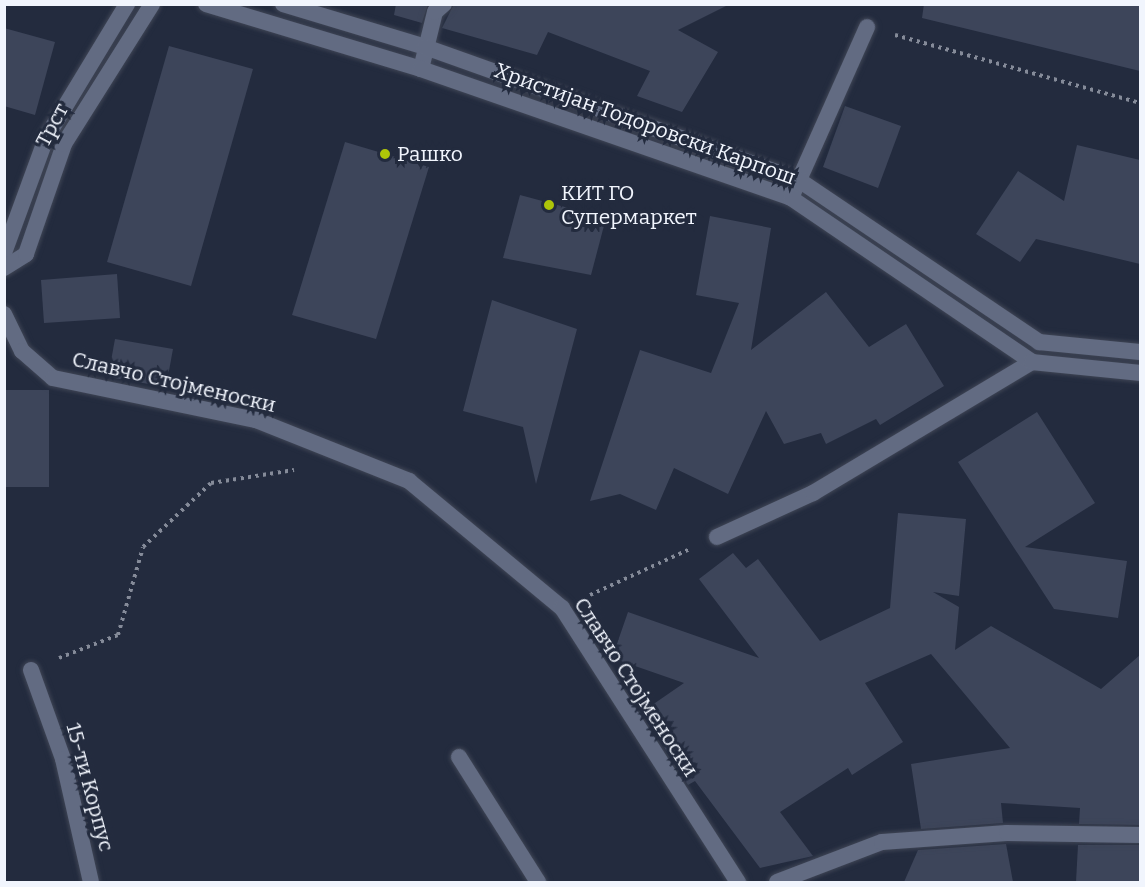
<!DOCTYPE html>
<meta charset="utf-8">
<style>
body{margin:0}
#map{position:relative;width:1145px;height:887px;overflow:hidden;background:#232b3e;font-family:Bitter,serif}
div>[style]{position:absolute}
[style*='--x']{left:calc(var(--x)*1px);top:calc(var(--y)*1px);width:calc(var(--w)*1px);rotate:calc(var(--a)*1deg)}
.building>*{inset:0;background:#3d455a}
.path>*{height:4px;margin-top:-2px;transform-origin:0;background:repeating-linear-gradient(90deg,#858b99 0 3px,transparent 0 7.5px)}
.roads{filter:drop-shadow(0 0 2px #3f4555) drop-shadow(0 0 2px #3f4555)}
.service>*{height:16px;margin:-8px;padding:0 8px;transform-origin:8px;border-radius:8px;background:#626b82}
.minor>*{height:16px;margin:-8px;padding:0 8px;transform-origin:8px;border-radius:8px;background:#626b82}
.tertiary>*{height:16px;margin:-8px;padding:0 8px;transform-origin:8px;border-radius:8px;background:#626b82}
.dots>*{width:16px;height:16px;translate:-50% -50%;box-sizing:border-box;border:3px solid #232b3e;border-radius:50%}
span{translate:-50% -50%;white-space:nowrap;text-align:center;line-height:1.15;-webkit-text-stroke:6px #232b3e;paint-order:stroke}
.street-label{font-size:21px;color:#f1f5fd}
.poi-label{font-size:21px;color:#f1f5fd}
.left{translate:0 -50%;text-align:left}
.frame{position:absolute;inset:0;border:6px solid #f1f5fd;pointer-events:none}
</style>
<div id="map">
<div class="building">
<div style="clip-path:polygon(396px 4px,428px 4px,422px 23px,394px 15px)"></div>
<div style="clip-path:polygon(454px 4px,730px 4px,678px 30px,718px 52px,682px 112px,637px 96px,650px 71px,548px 32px,537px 55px,442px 28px)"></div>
<div style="clip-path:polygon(924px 4px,1140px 4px,1140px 71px,922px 18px)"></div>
<div style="clip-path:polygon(4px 28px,55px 42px,35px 115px,4px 106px)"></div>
<div style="clip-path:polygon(169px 46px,253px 69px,191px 286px,107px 262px)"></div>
<div style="clip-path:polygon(845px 106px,901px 126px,878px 188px,823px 167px)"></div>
<div style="clip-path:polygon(345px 142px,429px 167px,376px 339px,292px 315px)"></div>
<div style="clip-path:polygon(1077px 145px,1140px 160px,1140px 264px,1036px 239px,1020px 262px,976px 234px,1018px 171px,1064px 201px)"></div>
<div style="clip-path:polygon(520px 195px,606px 218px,591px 275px,503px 258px)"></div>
<div style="clip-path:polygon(710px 216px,771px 228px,751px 350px,826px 292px,869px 347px,906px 324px,944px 386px,880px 425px,876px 419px,826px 444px,821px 433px,784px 444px,766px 411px,728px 494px,674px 468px,656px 510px,620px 494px,590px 501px,640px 350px,711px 373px,739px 303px,696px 295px)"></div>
<div style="clip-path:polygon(117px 274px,120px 318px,44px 323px,41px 280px)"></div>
<div style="clip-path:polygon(492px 300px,577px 329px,536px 484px,523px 427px,463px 411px)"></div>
<div style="clip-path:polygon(115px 339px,173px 349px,166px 387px,108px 377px)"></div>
<div style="clip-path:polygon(4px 390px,49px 390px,49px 487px,4px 487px)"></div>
<div style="clip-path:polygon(1037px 412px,1095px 503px,1025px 547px,1127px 561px,1118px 618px,1054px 609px,958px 462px)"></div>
<div style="clip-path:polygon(898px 513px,966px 519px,959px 596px,933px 592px,959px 607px,955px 650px,991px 626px,1101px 689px,1140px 655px,1140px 825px,1079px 824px,1080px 808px,1001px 803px,1003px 823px,921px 829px,911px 764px,1010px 748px,931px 654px,865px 683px,903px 742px,852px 775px,848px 768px,780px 812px,813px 856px,760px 868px,695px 781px,688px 785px,642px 712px,684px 683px,612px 658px,628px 612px,759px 658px,699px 579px,733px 553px,746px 568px,758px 559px,820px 641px,890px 608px)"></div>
<div style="clip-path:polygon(1006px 844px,1013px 882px,904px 882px,918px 850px)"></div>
<div style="clip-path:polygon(1078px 845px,1140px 845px,1140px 882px,1076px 882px)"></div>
</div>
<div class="path">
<div style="--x:895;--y:35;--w:254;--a:15.5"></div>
<div style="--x:590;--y:595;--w:110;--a:-24.7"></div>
<div style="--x:59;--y:658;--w:63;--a:-21.3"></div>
<div style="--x:118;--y:635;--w:91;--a:-74.1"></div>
<div style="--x:143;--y:547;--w:93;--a:-43.3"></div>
<div style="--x:211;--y:483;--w:84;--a:-8.9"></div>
</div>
<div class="roads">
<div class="service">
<div style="--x:421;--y:69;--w:59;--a:-76.2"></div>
<div style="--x:435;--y:12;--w:12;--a:-42"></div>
</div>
<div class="minor">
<div style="--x:791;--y:198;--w:187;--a:-66"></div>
<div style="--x:4;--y:253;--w:122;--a:-69.9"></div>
<div style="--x:46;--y:138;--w:157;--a:-58.8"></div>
<div style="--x:4;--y:268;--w:26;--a:-32"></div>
<div style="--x:26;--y:254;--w:116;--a:-70.9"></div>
<div style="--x:64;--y:144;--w:165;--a:-57.8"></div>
<div style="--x:4;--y:314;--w:41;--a:64.1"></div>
<div style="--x:22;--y:351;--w:41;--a:41.1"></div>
<div style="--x:53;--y:378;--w:207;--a:11.7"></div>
<div style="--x:256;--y:420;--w:165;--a:21.7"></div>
<div style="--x:409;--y:481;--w:199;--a:39.7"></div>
<div style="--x:562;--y:608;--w:326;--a:57.3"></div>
<div style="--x:717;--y:537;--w:106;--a:-24.6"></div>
<div style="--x:813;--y:493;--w:255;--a:-30.9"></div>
<div style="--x:31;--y:670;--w:95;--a:70.2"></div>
<div style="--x:63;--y:759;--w:126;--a:77.2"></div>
<div style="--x:459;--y:757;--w:148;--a:57.7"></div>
<div style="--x:777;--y:882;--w:112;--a:-20.9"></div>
<div style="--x:882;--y:842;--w:125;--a:-4.1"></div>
<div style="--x:1007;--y:833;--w:133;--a:0.9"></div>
</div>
<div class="tertiary">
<div style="--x:206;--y:4;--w:225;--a:16.8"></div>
<div style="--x:421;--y:69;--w:392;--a:19.2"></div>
<div style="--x:791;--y:198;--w:292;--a:34.2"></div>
<div style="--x:1032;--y:362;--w:109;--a:5.8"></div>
<div style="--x:283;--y:4;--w:148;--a:16.8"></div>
<div style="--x:425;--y:47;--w:397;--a:19.6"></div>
<div style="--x:799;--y:180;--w:290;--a:34"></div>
<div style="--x:1039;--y:342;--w:101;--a:5.7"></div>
</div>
</div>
<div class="dots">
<div style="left:385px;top:154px;background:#aec509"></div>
<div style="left:549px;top:205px;background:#aec509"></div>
</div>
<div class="street-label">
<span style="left:645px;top:124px;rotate:20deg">Христијан Тодоровски Карпош</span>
<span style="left:52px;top:125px;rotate:-62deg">Трст</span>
<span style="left:174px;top:382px;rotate:13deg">Славчо Стојменоски</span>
<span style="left:636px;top:687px;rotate:57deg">Славчо Стојменоски</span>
<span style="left:90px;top:787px;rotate:75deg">15-ти Корпус</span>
</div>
<div class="poi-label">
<span class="left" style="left:397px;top:154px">Рашко</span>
<span class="left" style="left:561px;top:205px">КИТ ГО<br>Супермаркет</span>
</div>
<div class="frame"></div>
</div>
